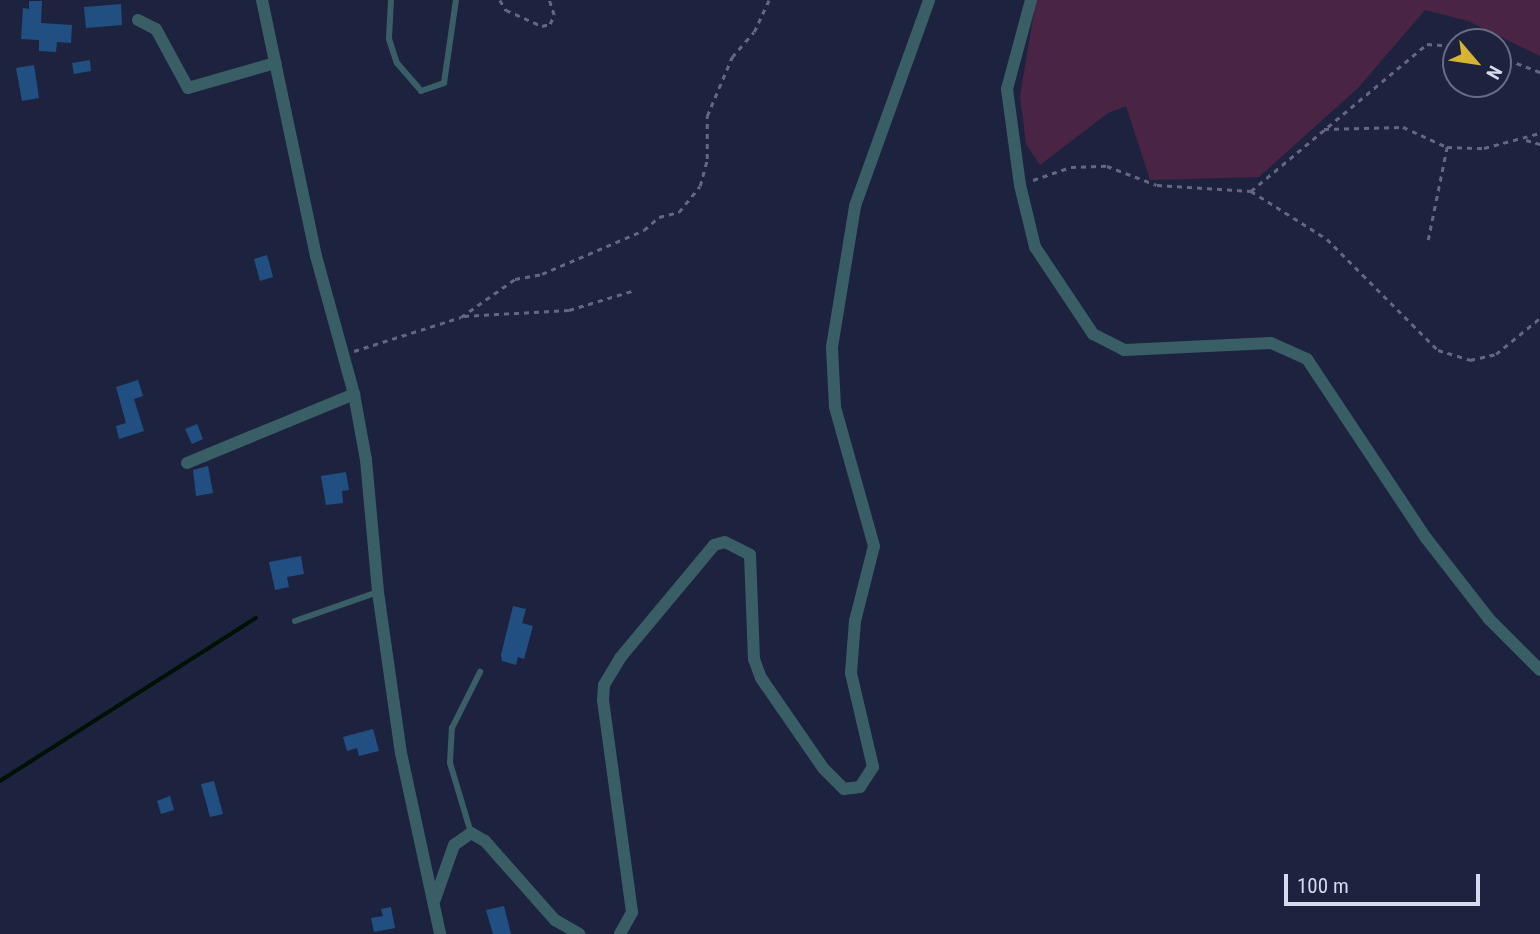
<!DOCTYPE html>
<style>
body{margin:0}
#map{position:relative;width:1540px;height:934px;overflow:hidden;background:#1d233f;font-family:"Roboto Condensed",sans-serif}
div>[style]{position:absolute}
[style*='--x']{left:calc(var(--x)*1px);top:calc(var(--y)*1px);width:calc(var(--w)*1px);rotate:calc(var(--a)*1deg)}
.green>*{inset:0;background:#4a2444}
.stream>*{height:3.5px;margin:-1.75px;padding:0 1.75px;transform-origin:1.75px;border-radius:1.75px;background:#001004}
.building>*{inset:0;background:#214f82}
.path>*{height:2.5px;margin-top:-1.25px;transform-origin:0;background:repeating-linear-gradient(90deg,#626881 0 5px,transparent 0 10px)}
.lane>*{height:6px;margin:-3px;padding:0 3px;transform-origin:3px;border-radius:3px;background:#395e66}
.street>*{height:12px;margin:-6px;padding:0 6px;transform-origin:6px;border-radius:6px;background:#395e66}
span{translate:-50% -50%;white-space:nowrap;text-align:center;line-height:1.15;-webkit-text-stroke:5px #1d233f;paint-order:stroke}
.north{position:absolute;left:1442px;top:28px;width:70px;height:70px;box-sizing:border-box;background:#1d233f;border:2px solid #676c85;border-radius:50%;rotate:119deg;font-size:19px;font-weight:700;line-height:28px;text-align:center;color:#d5daee}
.north::after{content:'';display:block;margin:auto;width:24px;height:32px;background:#d7b434;clip-path:polygon(50% 0,100% 100%,50% 72%,0 100%)}
.scale{position:absolute;left:1284px;top:874px;width:196px;height:32px;box-sizing:border-box;border:4px solid #d5daee;border-top:0;padding-left:9px;font-size:21px;line-height:24px;white-space:nowrap;color:#d5daee;-webkit-text-stroke:5px #1d233f;paint-order:stroke}
</style>
<div id="map">
<div class="green">
<div style="clip-path:polygon(1036px 0,1540px 0,1540px 56px,1468px 21px,1425px 10px,1358px 88px,1259px 177px,1150px 180px,1126px 106px,1108px 113px,1040px 165px,1026px 144px,1020px 96px)"></div>
</div>
<div class="stream">
<div style="--x:0;--y:781;--w:303;--a:-32.5"></div>
</div>
<div class="building">
<div style="clip-path:polygon(29px 1px,42px 1px,41px 23px,72px 25px,71px 43px,57px 42px,56px 52px,39px 51px,39px 40px,21px 39px,23px 8px,29px 9px)"></div>
<div style="clip-path:polygon(121px 4px,122px 25px,86px 28px,84px 7px)"></div>
<div style="clip-path:polygon(90px 60px,91px 71px,74px 74px,72px 63px)"></div>
<div style="clip-path:polygon(34px 65px,39px 98px,22px 101px,16px 68px)"></div>
<div style="clip-path:polygon(267px 255px,273px 277px,260px 281px,254px 259px)"></div>
<div style="clip-path:polygon(138px 380px,143px 396px,134px 399px,144px 431px,119px 439px,116px 426px,126px 423px,116px 387px)"></div>
<div style="clip-path:polygon(197px 424px,203px 439px,192px 444px,185px 429px)"></div>
<div style="clip-path:polygon(208px 466px,213px 493px,196px 496px,193px 470px)"></div>
<div style="clip-path:polygon(346px 472px,349px 490px,342px 491px,343px 503px,326px 505px,321px 476px)"></div>
<div style="clip-path:polygon(301px 556px,304px 574px,287px 577px,289px 587px,275px 590px,269px 562px)"></div>
<div style="clip-path:polygon(513px 606px,526px 609px,522px 623px,533px 626px,524px 659px,518px 657px,516px 665px,502px 661px,501px 655px)"></div>
<div style="clip-path:polygon(373px 729px,379px 751px,359px 756px,357px 748px,347px 751px,343px 737px)"></div>
<div style="clip-path:polygon(214px 781px,223px 814px,210px 817px,201px 784px)"></div>
<div style="clip-path:polygon(170px 796px,174px 810px,161px 814px,157px 801px)"></div>
<div style="clip-path:polygon(504px 906px,511px 934px,493px 934px,486px 910px)"></div>
<div style="clip-path:polygon(391px 907px,395px 928px,374px 932px,371px 918px,383px 916px,381px 909px)"></div>
</div>
<div class="path">
<div style="--x:500;--y:0;--w:12;--a:59"></div>
<div style="--x:506;--y:10;--w:39;--a:24"></div>
<div style="--x:542;--y:26;--w:8;--a:-14"></div>
<div style="--x:550;--y:24;--w:10;--a:-66"></div>
<div style="--x:554;--y:15;--w:16;--a:-108"></div>
<div style="--x:1498;--y:56;--w:45;--a:20.9"></div>
<div style="--x:1324;--y:129;--w:79;--a:-1.5"></div>
<div style="--x:1403;--y:127;--w:48;--a:24.4"></div>
<div style="--x:1447;--y:147;--w:37;--a:2"></div>
<div style="--x:1484;--y:148;--w:58;--a:-15"></div>
<div style="--x:1526;--y:140;--w:15;--a:16"></div>
<div style="--x:1033;--y:180;--w:40;--a:-18.9"></div>
<div style="--x:1071;--y:167;--w:36;--a:-2"></div>
<div style="--x:1107;--y:166;--w:53;--a:20.8"></div>
<div style="--x:1157;--y:185;--w:94;--a:3.7"></div>
<div style="--x:1251;--y:191;--w:229;--a:-39.9"></div>
<div style="--x:1427;--y:44;--w:29;--a:4"></div>
<div style="--x:1251;--y:191;--w:90;--a:32.3"></div>
<div style="--x:1327;--y:239;--w:157;--a:45"></div>
<div style="--x:1438;--y:350;--w:34;--a:17"></div>
<div style="--x:1470;--y:360;--w:27;--a:-13"></div>
<div style="--x:1496;--y:354;--w:57;--a:-39.3"></div>
<div style="--x:1428;--y:240;--w:95;--a:-78.5"></div>
<div style="--x:464;--y:316;--w:105;--a:-3.3"></div>
<div style="--x:569;--y:310;--w:66;--a:-16.8"></div>
<div style="--x:354;--y:351;--w:112;--a:-17.6"></div>
<div style="--x:461;--y:317;--w:66;--a:-35.1"></div>
<div style="--x:515;--y:279;--w:27;--a:-10"></div>
<div style="--x:542;--y:274;--w:111;--a:-23.3"></div>
<div style="--x:644;--y:230;--w:20;--a:-41"></div>
<div style="--x:659;--y:217;--w:21;--a:-14"></div>
<div style="--x:679;--y:212;--w:33;--a:-51"></div>
<div style="--x:700;--y:186;--w:28;--a:-75"></div>
<div style="--x:707;--y:159;--w:43;--a:-90"></div>
<div style="--x:707;--y:116;--w:64;--a:-67"></div>
<div style="--x:732;--y:57;--w:33;--a:-49"></div>
<div style="--x:754;--y:32;--w:35;--a:-65"></div>
</div>
<div class="lane">
<div style="--x:391;--y:0;--w:39;--a:93"></div>
<div style="--x:389;--y:39;--w:25;--a:72"></div>
<div style="--x:397;--y:63;--w:37;--a:49"></div>
<div style="--x:421;--y:91;--w:24;--a:-19"></div>
<div style="--x:444;--y:83;--w:84;--a:-81.8"></div>
<div style="--x:295;--y:621;--w:88;--a:-19.3"></div>
<div style="--x:471;--y:833;--w:73;--a:-106.7"></div>
<div style="--x:450;--y:763;--w:35;--a:-87"></div>
<div style="--x:452;--y:728;--w:63;--a:-63.4"></div>
</div>
<div class="street">
<div style="--x:262;--y:0;--w:262;--a:78.1"></div>
<div style="--x:316;--y:256;--w:143;--a:74.6"></div>
<div style="--x:354;--y:394;--w:67;--a:79.7"></div>
<div style="--x:366;--y:460;--w:133;--a:84.8"></div>
<div style="--x:378;--y:592;--w:163;--a:81.9"></div>
<div style="--x:401;--y:753;--w:185;--a:77.8"></div>
<div style="--x:1031;--y:0;--w:92;--a:105.1"></div>
<div style="--x:1007;--y:89;--w:97;--a:82.3"></div>
<div style="--x:1020;--y:185;--w:64;--a:76.4"></div>
<div style="--x:1035;--y:247;--w:105;--a:56.3"></div>
<div style="--x:1093;--y:334;--w:35;--a:27"></div>
<div style="--x:1124;--y:350;--w:147;--a:-2.7"></div>
<div style="--x:1271;--y:343;--w:39;--a:24"></div>
<div style="--x:1307;--y:359;--w:215;--a:56.4"></div>
<div style="--x:1426;--y:538;--w:103;--a:52.1"></div>
<div style="--x:1489;--y:619;--w:72;--a:45"></div>
<div style="--x:138;--y:20;--w:20;--a:27"></div>
<div style="--x:156;--y:29;--w:67;--a:61.5"></div>
<div style="--x:188;--y:88;--w:91;--a:-16"></div>
<div style="--x:187;--y:463;--w:181;--a:-22.4"></div>
<div style="--x:435;--y:899;--w:57;--a:-70.6"></div>
<div style="--x:454;--y:845;--w:21;--a:-35"></div>
<div style="--x:471;--y:833;--w:16;--a:30"></div>
<div style="--x:485;--y:841;--w:106;--a:48.5"></div>
<div style="--x:555;--y:920;--w:28;--a:30"></div>
<div style="--x:620;--y:934;--w:25;--a:-61"></div>
<div style="--x:632;--y:912;--w:214;--a:-97.8"></div>
<div style="--x:603;--y:700;--w:15;--a:-86"></div>
<div style="--x:604;--y:685;--w:31;--a:-59"></div>
<div style="--x:620;--y:658;--w:147;--a:-50.2"></div>
<div style="--x:714;--y:545;--w:11;--a:-15"></div>
<div style="--x:725;--y:542;--w:28;--a:27"></div>
<div style="--x:750;--y:555;--w:104;--a:87.8"></div>
<div style="--x:754;--y:659;--w:20;--a:70"></div>
<div style="--x:761;--y:678;--w:109;--a:55.4"></div>
<div style="--x:823;--y:768;--w:30;--a:45"></div>
<div style="--x:844;--y:789;--w:16;--a:-7"></div>
<div style="--x:860;--y:787;--w:24;--a:-57"></div>
<div style="--x:873;--y:767;--w:97;--a:-103.2"></div>
<div style="--x:851;--y:673;--w:52;--a:-85.6"></div>
<div style="--x:855;--y:621;--w:77;--a:-75.8"></div>
<div style="--x:874;--y:546;--w:144;--a:-105.7"></div>
<div style="--x:835;--y:407;--w:60;--a:-92.9"></div>
<div style="--x:832;--y:347;--w:143;--a:-80.7"></div>
<div style="--x:855;--y:206;--w:219;--a:-70.2"></div>
</div>
<div class="north">N</div>
<div class="scale">100 m</div>
</div>
